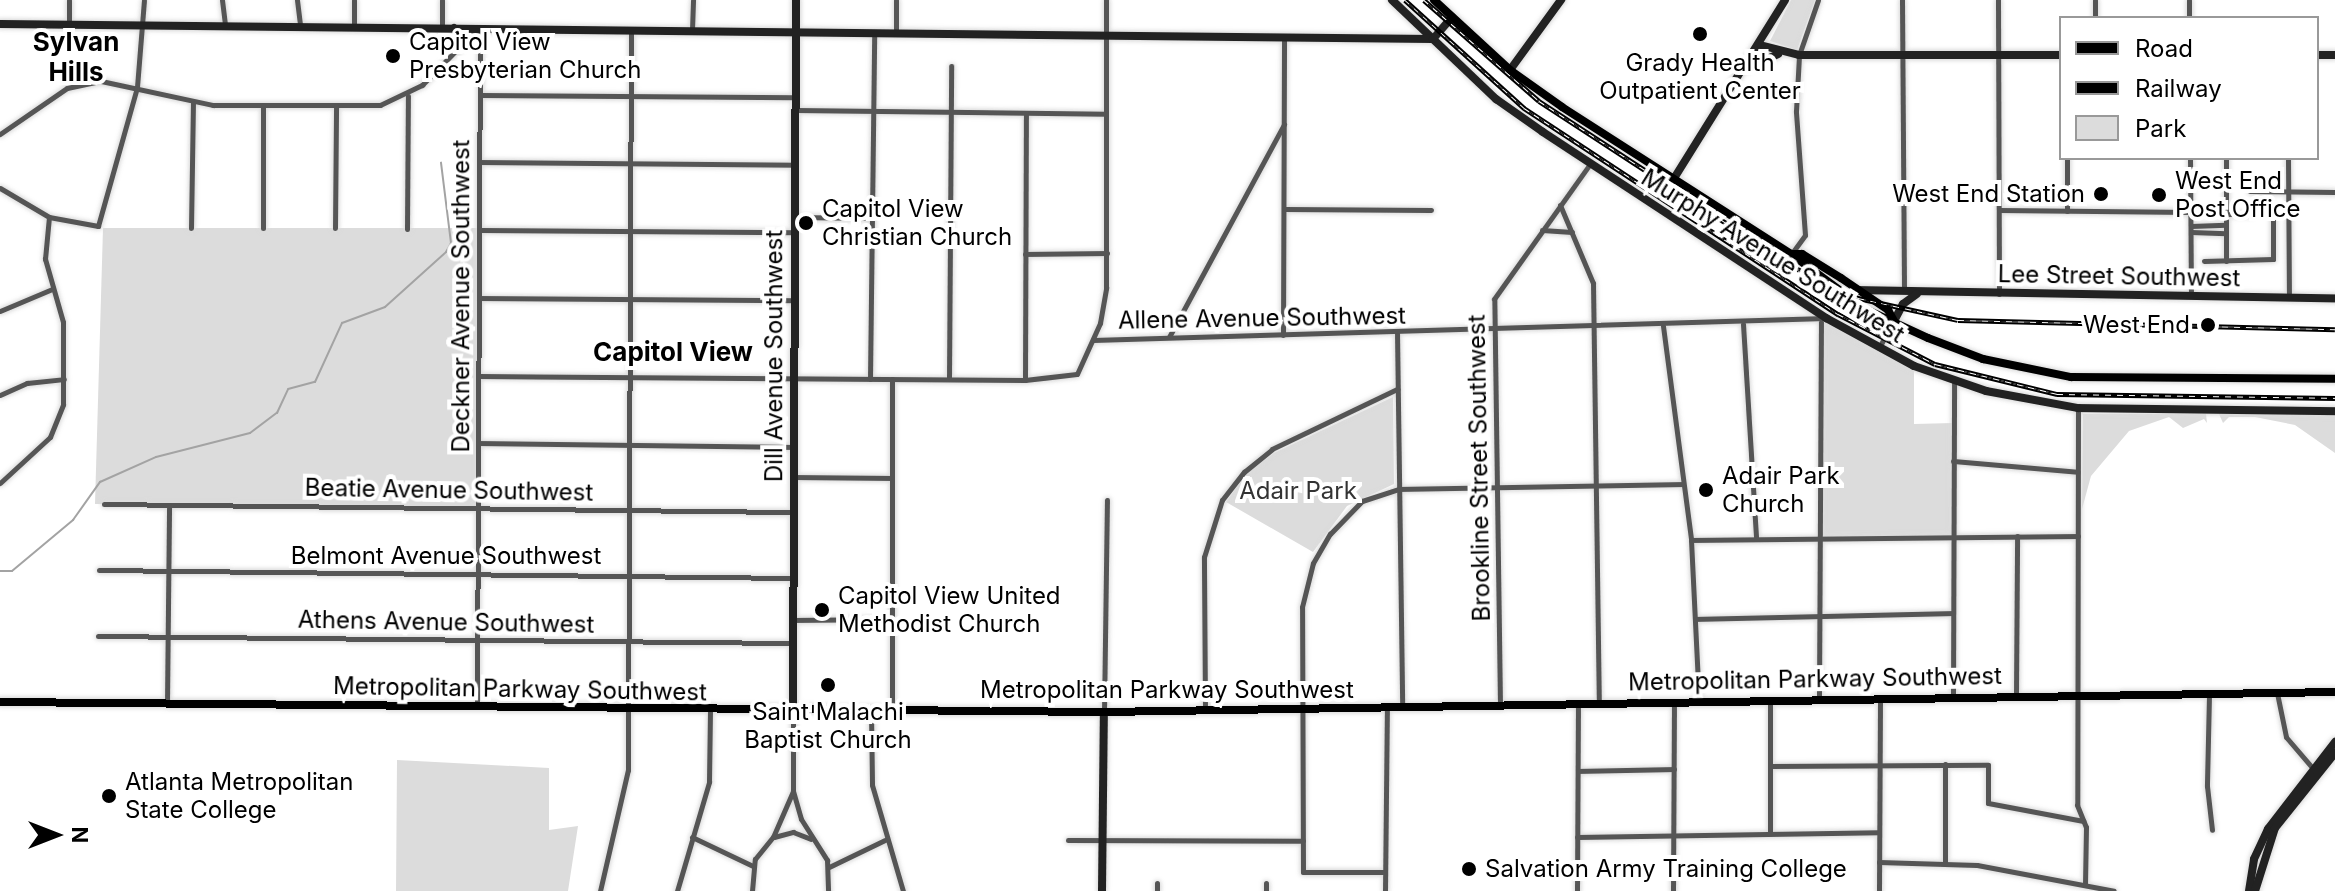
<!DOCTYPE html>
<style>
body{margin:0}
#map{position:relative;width:2335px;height:891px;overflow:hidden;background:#fff;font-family:Inter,sans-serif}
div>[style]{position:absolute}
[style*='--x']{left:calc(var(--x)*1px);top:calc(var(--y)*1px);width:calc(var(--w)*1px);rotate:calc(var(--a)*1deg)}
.green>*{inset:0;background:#dcdcdc}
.stream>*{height:2px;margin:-1px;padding:0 1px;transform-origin:1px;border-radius:1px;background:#a3a3a3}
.roads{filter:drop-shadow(0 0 2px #dbdbdb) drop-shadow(0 0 2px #dbdbdb)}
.street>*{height:5px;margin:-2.5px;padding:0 2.5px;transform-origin:2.5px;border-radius:2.5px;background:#555}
.secondary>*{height:8px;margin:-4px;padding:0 4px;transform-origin:4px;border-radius:4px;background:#222}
.primary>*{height:8px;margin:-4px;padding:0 4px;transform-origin:4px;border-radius:4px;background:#000}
.rail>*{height:5px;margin-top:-2.5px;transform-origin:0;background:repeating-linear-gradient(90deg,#fff 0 6px,#000 0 12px);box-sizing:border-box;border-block:2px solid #000}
.dots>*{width:22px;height:22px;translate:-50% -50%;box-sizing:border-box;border:4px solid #fff;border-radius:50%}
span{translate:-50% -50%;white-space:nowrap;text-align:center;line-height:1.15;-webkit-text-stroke:8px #fff;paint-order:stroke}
.poi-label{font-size:24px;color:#000}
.left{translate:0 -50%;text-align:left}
.right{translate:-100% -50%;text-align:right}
.street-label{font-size:24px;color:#000}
.park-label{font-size:24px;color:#333}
.neighbourhood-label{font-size:26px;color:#000;font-weight:700}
.legend{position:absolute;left:2059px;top:16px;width:260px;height:144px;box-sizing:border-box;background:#fff;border:2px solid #999;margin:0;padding:10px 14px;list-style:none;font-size:24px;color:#000}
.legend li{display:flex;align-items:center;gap:16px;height:40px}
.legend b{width:40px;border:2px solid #999}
.north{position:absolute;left:16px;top:795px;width:80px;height:80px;-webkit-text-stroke:6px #fff;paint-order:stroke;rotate:90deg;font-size:22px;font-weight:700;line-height:32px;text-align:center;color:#000}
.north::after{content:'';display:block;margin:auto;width:28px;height:36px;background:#000;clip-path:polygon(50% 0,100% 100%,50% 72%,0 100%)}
</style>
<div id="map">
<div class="green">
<div style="clip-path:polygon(1791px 0,1815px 0,1797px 50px,1770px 41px)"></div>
<div style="clip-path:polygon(103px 228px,480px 228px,476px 510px,95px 504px)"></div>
<div style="clip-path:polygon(1826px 318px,1914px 366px,1914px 424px,1953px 423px,1953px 537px,1819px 539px,1821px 322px)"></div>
<div style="clip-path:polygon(1393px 397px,1394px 484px,1347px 506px,1313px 552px,1226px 502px,1247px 473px,1274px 453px)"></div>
<div style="clip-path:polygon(2083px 414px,2206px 414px,2207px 423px,2204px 419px,2183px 428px,2169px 417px,2129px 431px,2091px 476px,2082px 509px)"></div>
<div style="clip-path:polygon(2219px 414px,2335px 414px,2335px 453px,2295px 425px,2255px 417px,2229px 417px,2223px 423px)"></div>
<div style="clip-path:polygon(397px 760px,549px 768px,549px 830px,578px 826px,568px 891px,396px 891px)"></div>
</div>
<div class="stream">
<div style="--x:0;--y:571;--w:12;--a:0"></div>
<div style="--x:12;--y:571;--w:80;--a:-39.9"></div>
<div style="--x:73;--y:520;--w:47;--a:-54.6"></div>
<div style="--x:100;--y:482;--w:61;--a:-24.1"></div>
<div style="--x:156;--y:457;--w:97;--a:-14.3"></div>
<div style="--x:250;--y:433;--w:34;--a:-37"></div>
<div style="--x:277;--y:413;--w:26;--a:-65"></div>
<div style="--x:288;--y:389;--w:28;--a:-15"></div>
<div style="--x:315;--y:382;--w:65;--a:-65.4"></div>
<div style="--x:342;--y:323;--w:46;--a:-20.4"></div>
<div style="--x:385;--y:307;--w:82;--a:-42"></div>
<div style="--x:446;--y:252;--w:10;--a:-61"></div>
<div style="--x:451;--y:243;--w:81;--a:-97.1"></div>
</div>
<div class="roads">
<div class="street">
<div style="--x:69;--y:0;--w:24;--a:90"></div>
<div style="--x:222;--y:0;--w:26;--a:83"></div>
<div style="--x:297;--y:0;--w:26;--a:83"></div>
<div style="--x:1902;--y:0;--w:290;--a:89.6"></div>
<div style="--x:1998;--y:0;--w:294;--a:89.8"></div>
<div style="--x:2095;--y:0;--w:18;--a:90"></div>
<div style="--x:2189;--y:0;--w:18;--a:90"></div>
<div style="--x:354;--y:27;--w:27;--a:-90"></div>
<div style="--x:442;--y:28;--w:28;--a:-90"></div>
<div style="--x:692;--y:30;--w:30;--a:-88"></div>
<div style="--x:896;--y:33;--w:33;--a:-90"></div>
<div style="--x:458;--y:50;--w:29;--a:-44"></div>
<div style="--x:480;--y:95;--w:315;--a:0.4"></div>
<div style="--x:795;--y:110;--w:311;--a:0.7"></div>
<div style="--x:0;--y:134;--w:81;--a:-34.5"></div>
<div style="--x:67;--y:88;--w:35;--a:-12"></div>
<div style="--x:101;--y:81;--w:115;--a:12.1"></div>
<div style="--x:213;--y:105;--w:167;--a:0"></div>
<div style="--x:380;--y:105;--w:47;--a:-25.5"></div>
<div style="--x:422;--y:85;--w:77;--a:-45.5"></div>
<div style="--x:2067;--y:158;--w:53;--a:90"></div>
<div style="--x:2190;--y:158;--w:137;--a:89.6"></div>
<div style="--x:2288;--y:158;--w:138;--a:89.6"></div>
<div style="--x:480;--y:162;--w:315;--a:0.5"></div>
<div style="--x:0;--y:188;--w:57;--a:30.6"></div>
<div style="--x:49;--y:217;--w:50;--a:10.4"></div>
<div style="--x:98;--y:226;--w:144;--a:-74.3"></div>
<div style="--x:137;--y:87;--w:87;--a:-85.4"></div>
<div style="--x:2250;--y:191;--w:85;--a:0.7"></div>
<div style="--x:1560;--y:205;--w:85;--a:67.1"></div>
<div style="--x:1593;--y:283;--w:420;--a:89.2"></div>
<div style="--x:1284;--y:209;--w:147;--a:0.4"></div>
<div style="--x:1999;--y:210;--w:192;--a:0.6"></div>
<div style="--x:795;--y:217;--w:77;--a:0.7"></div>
<div style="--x:2191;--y:226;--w:35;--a:-2"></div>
<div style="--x:191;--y:228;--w:125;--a:-89.1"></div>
<div style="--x:263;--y:228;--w:123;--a:-90"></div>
<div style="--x:335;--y:228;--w:122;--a:-89.5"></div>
<div style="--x:407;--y:229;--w:133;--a:-89.6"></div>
<div style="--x:480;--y:230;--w:315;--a:0.4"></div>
<div style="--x:1542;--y:230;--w:30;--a:4"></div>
<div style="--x:2191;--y:232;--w:35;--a:2"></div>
<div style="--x:1792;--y:253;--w:22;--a:-54"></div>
<div style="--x:1805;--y:235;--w:124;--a:-94.2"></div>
<div style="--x:1796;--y:111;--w:56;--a:-86.9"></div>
<div style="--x:1799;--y:55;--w:58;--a:-70.9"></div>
<div style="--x:1025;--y:254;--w:82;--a:-0.7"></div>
<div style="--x:2204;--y:261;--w:69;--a:-1.7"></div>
<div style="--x:2273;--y:259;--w:53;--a:-90"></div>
<div style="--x:2273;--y:206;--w:12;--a:180"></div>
<div style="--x:2261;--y:206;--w:14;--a:144"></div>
<div style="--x:2250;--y:214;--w:23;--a:180"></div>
<div style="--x:2226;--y:261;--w:103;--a:-90"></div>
<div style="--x:479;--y:298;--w:315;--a:0.4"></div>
<div style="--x:0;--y:311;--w:56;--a:-22.9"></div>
<div style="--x:1743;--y:324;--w:215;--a:86.5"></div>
<div style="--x:1663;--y:326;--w:216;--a:82.5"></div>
<div style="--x:1691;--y:540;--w:161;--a:87.2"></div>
<div style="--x:1397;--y:332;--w:374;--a:89.2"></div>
<div style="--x:1283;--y:335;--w:296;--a:-89.8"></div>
<div style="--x:1169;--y:337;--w:242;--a:-61.6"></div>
<div style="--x:1093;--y:340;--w:733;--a:-1.72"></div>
<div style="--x:1879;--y:348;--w:30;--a:-63"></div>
<div style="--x:478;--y:376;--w:547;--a:0.42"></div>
<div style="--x:1025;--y:380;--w:52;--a:-6.6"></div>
<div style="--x:1077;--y:374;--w:56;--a:-65.7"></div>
<div style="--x:1100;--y:323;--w:36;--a:-80"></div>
<div style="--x:1106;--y:288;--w:288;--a:-90"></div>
<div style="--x:870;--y:379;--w:347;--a:-89.3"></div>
<div style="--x:949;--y:379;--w:313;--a:-89.6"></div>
<div style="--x:1025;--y:380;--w:267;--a:-89.8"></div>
<div style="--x:0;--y:395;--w:30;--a:-24"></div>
<div style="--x:27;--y:383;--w:37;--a:-6"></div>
<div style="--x:2078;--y:408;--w:397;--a:90.1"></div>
<div style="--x:2077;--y:805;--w:24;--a:68"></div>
<div style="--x:2086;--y:827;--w:58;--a:91"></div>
<div style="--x:479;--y:443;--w:315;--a:0.7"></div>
<div style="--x:1953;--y:461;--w:125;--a:5"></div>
<div style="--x:794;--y:477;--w:98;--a:0.6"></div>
<div style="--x:0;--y:483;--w:68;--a:-42.6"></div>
<div style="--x:50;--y:437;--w:35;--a:-68"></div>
<div style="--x:63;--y:404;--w:82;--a:-90"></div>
<div style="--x:63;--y:322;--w:66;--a:-105.9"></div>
<div style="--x:45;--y:259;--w:42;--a:-84.6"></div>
<div style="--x:104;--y:504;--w:689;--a:0.67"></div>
<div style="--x:1691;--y:540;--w:387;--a:-0.6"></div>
<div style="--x:99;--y:570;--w:694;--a:0.66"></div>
<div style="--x:1695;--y:619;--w:258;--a:-1.3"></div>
<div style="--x:793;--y:620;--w:99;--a:-0.6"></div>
<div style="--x:98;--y:636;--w:695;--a:0.58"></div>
<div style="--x:2277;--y:693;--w:45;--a:78.4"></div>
<div style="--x:2286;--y:737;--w:45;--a:49.5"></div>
<div style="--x:1953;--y:695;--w:313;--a:-89.8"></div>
<div style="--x:2016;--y:695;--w:159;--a:-89.6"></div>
<div style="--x:2209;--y:695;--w:91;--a:91.3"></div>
<div style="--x:2207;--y:786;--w:44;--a:83.5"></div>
<div style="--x:1819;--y:697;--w:375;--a:-89.7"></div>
<div style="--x:167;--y:703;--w:198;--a:-89.4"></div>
<div style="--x:1500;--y:705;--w:406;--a:-90.8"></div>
<div style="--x:1494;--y:299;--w:166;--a:-54.6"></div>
<div style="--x:477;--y:707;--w:678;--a:-89.75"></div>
<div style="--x:1205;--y:709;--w:152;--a:-90.4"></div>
<div style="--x:1204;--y:557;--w:60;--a:-72.5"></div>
<div style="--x:1222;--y:500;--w:36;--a:-52"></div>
<div style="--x:1244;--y:472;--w:36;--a:-39"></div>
<div style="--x:1272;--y:449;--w:139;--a:-25.6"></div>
<div style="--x:892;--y:710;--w:331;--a:-90"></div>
<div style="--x:793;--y:712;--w:79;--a:90"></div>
<div style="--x:793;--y:791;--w:29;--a:74"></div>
<div style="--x:801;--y:819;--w:49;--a:57.6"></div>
<div style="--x:827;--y:860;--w:31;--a:88"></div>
<div style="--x:871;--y:712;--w:73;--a:89.2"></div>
<div style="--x:872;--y:785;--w:110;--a:73.7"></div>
<div style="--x:1104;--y:712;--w:212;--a:-89.2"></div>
<div style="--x:1770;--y:766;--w:218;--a:-0.3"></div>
<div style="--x:1988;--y:765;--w:38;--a:90"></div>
<div style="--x:1988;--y:803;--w:97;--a:10.7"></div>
<div style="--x:1578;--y:771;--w:96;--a:-1.2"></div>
<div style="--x:1770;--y:833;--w:134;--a:-90"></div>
<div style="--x:692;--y:837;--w:68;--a:25.4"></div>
<div style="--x:774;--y:837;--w:20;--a:-15"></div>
<div style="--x:793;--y:832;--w:19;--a:21"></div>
<div style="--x:1577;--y:837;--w:302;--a:-0.9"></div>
<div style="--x:1068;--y:840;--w:235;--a:0.2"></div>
<div style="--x:1879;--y:862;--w:98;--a:1.8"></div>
<div style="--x:1977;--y:865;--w:139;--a:10.7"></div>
<div style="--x:1945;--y:863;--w:99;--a:-90"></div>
<div style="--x:829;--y:867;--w:62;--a:-25.7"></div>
<div style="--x:1385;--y:872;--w:82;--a:180"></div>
<div style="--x:1303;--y:872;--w:265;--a:-90.2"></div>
<div style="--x:1302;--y:607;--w:45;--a:-76"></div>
<div style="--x:1313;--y:563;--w:34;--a:-60"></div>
<div style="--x:1330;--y:534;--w:46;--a:-45.9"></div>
<div style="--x:1362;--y:501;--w:39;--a:-18"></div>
<div style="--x:1399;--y:489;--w:284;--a:-1"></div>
<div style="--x:1266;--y:883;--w:8;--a:90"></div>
<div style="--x:600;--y:891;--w:124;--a:-77"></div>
<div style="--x:628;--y:770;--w:740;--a:-89.77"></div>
<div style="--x:677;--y:891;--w:114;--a:-73.6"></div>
<div style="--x:709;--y:782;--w:71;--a:-89.2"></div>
<div style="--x:752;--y:891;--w:32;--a:-85"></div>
<div style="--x:755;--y:859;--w:28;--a:-51"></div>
<div style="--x:773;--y:837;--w:50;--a:-66.5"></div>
<div style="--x:1157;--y:891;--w:8;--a:-90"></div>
<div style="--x:1385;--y:891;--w:183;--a:-89.4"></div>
<div style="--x:1577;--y:891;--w:187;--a:-89.7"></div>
<div style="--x:1673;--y:891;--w:189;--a:-89.7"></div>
<div style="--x:1879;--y:891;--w:191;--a:-89.7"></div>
</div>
<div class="secondary">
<div style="--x:1392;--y:0;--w:144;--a:43.6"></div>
<div style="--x:1496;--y:99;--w:57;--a:35.1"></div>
<div style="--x:1543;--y:132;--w:339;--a:33.3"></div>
<div style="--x:1826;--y:318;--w:100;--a:28.6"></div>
<div style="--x:1914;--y:366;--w:76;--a:19.1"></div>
<div style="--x:1986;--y:391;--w:94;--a:10.5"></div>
<div style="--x:2078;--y:408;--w:257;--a:0.7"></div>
<div style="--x:0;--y:24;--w:1433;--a:0.6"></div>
<div style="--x:454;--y:28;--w:15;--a:42"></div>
<div style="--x:1433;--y:39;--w:29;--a:-49"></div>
<div style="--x:1760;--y:45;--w:40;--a:14.4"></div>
<div style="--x:1799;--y:55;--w:262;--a:0"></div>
<div style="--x:2317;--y:55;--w:18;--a:0"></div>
<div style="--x:1747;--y:68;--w:34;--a:-24"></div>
<div style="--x:1510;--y:70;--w:87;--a:-53.9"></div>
<div style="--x:1673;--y:180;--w:212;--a:-58.1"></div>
<div style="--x:1858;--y:290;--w:477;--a:1"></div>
<div style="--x:1894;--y:321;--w:19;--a:-62"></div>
<div style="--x:1903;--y:304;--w:17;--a:-36"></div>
<div style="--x:793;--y:712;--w:712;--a:-89.76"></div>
<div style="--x:1102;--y:891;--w:179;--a:-89.4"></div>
<div style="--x:2249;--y:891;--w:32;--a:-81"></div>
<div style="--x:2254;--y:859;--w:33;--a:-65"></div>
<div style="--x:2268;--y:829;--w:110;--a:-52.4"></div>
<div style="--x:2255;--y:891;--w:66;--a:-72.4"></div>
<div style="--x:2275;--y:828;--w:96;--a:-51.3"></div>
</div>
<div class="primary">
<div style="--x:1434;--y:0;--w:103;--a:42.6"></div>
<div style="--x:1510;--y:70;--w:64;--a:35.4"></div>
<div style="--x:1562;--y:107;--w:272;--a:32.7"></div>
<div style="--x:1791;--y:254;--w:92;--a:36.6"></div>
<div style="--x:1865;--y:309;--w:69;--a:24.7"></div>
<div style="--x:1928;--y:338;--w:59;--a:20.9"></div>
<div style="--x:1983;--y:359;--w:90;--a:11.6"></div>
<div style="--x:2071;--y:377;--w:264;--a:0.4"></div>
<div style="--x:1791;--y:254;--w:11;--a:0"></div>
<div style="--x:1802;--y:254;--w:46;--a:31.6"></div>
<div style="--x:1841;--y:278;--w:57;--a:34.2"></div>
<div style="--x:1888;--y:310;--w:13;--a:61"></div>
<div style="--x:0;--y:702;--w:1104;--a:0.52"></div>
<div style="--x:1104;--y:712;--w:1231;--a:-0.93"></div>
</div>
</div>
<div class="rail">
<div style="--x:1405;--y:0;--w:161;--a:42.2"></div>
<div style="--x:1524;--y:108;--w:376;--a:33.3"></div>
<div style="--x:1838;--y:314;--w:109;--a:27.3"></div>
<div style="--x:1935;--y:364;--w:126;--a:13.8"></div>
<div style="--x:2057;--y:394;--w:278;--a:0.8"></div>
<div style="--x:1424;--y:0;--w:153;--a:41.3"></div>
<div style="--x:1539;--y:101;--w:285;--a:33.1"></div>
<div style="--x:1768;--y:255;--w:100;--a:25.5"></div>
<div style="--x:1858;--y:298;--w:102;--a:12.4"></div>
<div style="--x:1958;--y:320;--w:377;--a:1.4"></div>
</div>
<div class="dots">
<div style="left:1700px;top:34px;background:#000"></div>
<div style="left:393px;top:56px;background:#000"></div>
<div style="left:2101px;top:194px;background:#000"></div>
<div style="left:2159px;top:195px;background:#000"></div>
<div style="left:806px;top:223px;background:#000"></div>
<div style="left:2208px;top:325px;background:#000"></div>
<div style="left:1706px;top:490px;background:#000"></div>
<div style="left:822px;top:610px;background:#000"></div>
<div style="left:828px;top:685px;background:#000"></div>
<div style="left:109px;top:796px;background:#000"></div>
<div style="left:1469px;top:869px;background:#000"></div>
</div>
<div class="poi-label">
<span class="left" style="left:409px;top:56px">Capitol View<br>Presbyterian Church</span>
<span style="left:1700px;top:77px">Grady Health<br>Outpatient Center</span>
<span class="left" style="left:2175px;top:195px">West End<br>Post Office</span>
<span class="right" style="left:2085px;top:194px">West End Station</span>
<span class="left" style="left:822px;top:223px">Capitol View<br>Christian Church</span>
<span class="right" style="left:2190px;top:325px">West End</span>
<span class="left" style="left:1722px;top:490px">Adair Park<br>Church</span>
<span class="left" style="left:838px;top:610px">Capitol View United<br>Methodist Church</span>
<span style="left:828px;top:726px">Saint Malachi<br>Baptist Church</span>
<span class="left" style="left:125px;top:796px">Atlanta Metropolitan<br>State College</span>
<span class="left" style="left:1485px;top:869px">Salvation Army Training College</span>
</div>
<div class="street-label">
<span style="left:1773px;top:256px;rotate:32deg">Murphy Avenue Southwest</span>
<span style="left:2119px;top:276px;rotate:1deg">Lee Street Southwest</span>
<span style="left:461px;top:296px;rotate:-90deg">Deckner Avenue Southwest</span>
<span style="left:1262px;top:318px;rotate:-1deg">Allene Avenue Southwest</span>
<span style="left:774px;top:356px;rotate:-90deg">Dill Avenue Southwest</span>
<span style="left:1479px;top:468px;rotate:-91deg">Brookline Street Southwest</span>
<span style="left:449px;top:490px;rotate:1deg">Beatie Avenue Southwest</span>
<span style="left:446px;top:556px">Belmont Avenue Southwest</span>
<span style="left:446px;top:622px;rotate:1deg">Athens Avenue Southwest</span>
<span style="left:1815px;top:679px;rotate:-1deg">Metropolitan Parkway Southwest</span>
<span style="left:520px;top:689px;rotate:1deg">Metropolitan Parkway Southwest</span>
<span style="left:1167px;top:690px">Metropolitan Parkway Southwest</span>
</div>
<div class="park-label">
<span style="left:1298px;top:491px">Adair Park</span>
</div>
<div class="neighbourhood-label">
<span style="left:76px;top:57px">Sylvan<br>Hills</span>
<span style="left:673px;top:352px">Capitol View</span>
</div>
<ul class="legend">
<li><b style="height:10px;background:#000"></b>Road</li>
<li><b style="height:10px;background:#000"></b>Railway</li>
<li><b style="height:22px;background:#dcdcdc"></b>Park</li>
</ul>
<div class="north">N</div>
</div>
